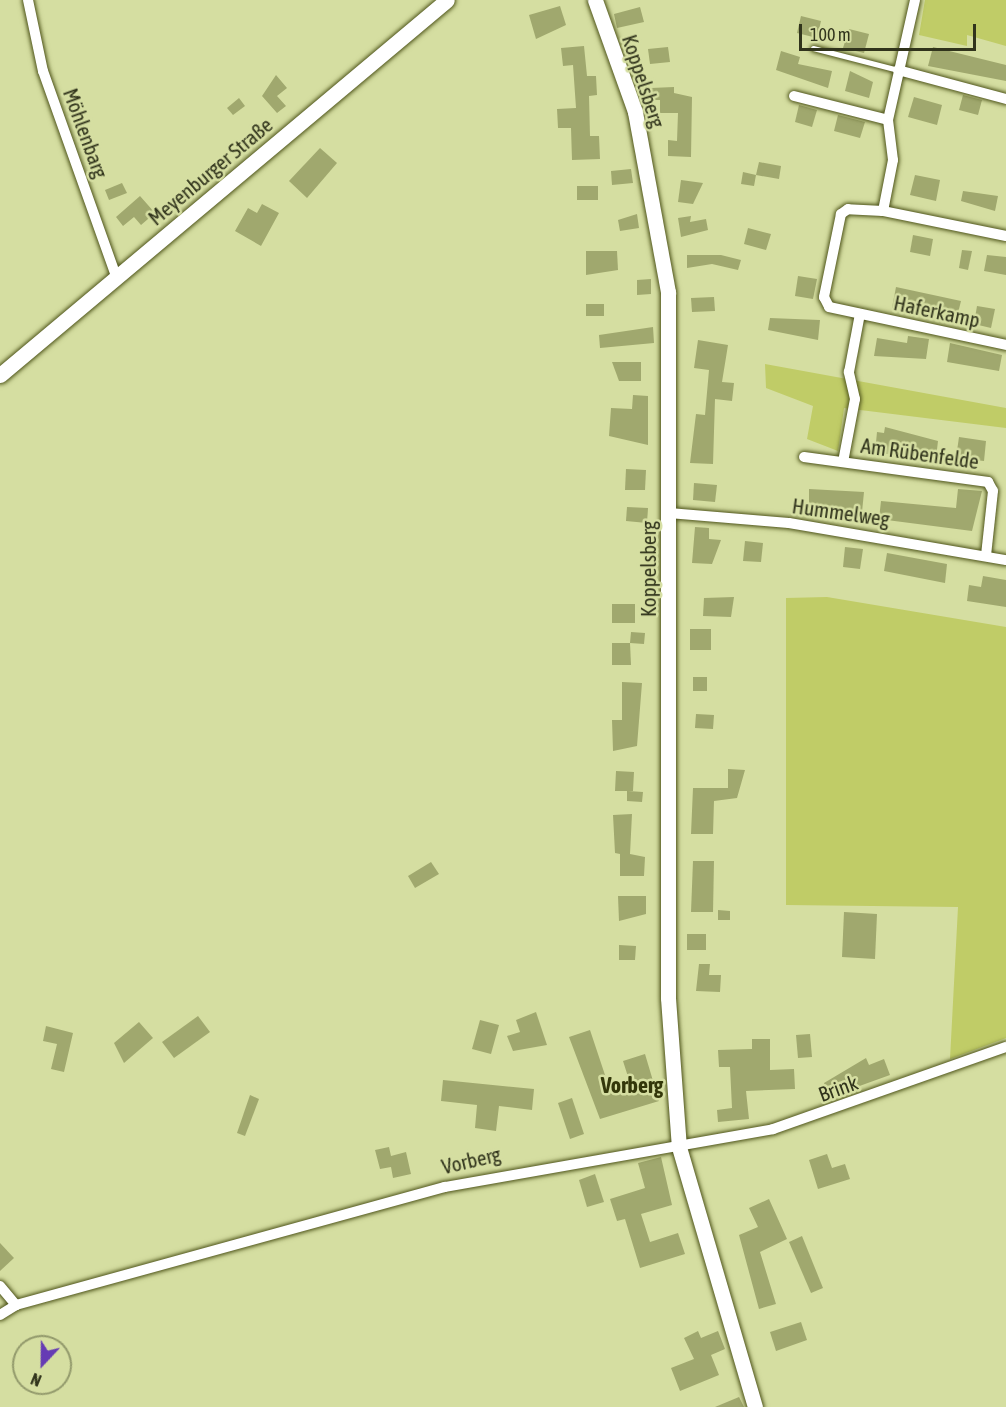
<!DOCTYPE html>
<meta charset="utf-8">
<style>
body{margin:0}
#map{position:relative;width:1006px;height:1407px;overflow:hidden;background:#d5dea1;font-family:"Asap Condensed",sans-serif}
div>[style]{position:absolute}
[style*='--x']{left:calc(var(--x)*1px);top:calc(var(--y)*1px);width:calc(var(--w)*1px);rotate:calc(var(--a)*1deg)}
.green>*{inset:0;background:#c0cc67}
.building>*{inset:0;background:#a0a86e}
.roads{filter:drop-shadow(0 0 2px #4f551b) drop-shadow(0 0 2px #4f551b)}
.lane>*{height:5px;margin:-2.5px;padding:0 2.5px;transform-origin:2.5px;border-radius:2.5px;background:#fff}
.street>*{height:10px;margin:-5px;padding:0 5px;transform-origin:5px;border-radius:5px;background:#fff}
.secondary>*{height:15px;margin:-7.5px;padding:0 7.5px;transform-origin:7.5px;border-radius:7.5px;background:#fff}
span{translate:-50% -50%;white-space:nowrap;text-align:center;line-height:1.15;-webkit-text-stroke:5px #d5dea1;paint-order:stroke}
.street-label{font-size:21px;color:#31341c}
.neighbourhood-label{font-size:22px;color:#33370a;font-weight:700}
.north{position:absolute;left:12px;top:1335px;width:60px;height:60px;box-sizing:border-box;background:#d5dea1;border:2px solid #939a6c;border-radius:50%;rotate:202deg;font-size:16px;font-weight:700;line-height:24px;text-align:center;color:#31341c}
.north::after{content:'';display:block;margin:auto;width:21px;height:27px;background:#663cb4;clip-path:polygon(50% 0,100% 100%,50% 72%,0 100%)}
.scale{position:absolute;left:799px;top:24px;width:177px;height:27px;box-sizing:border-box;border:3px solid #31341c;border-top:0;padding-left:8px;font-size:18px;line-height:21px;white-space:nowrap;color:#31341c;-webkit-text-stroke:4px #d5dea1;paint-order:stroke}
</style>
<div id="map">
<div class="green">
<div style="clip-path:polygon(925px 0,1006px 0,1006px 46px,967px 35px,967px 46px,919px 35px)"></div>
<div style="clip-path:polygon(765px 364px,1006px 408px,1006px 428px,844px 408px,838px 451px,807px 439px,813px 406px,766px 388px)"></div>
<div style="clip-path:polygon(827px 597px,1006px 627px,1006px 1038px,950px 1059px,958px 907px,786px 905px,786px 598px)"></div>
</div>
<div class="building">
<div style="clip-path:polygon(560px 6px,566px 25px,536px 39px,529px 15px)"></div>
<div style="clip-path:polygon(640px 7px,644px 22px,617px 28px,614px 14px)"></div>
<div style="clip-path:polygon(801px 16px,821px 21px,817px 38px,797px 33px)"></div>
<div style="clip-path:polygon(849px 29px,869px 34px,864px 53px,843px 48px)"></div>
<div style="clip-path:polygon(584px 46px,587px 76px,596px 76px,597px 95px,589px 96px,590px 136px,599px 136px,600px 159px,572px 160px,571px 128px,558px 128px,557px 109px,576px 108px,573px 65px,563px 66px,561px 48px)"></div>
<div style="clip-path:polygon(668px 47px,670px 62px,650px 64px,648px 49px)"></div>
<div style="clip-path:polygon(933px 47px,1006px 65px,1006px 81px,928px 66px)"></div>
<div style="clip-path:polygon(781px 51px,800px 57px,798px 64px,832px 71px,828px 88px,776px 70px)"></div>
<div style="clip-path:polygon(850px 71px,873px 82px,869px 98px,845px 91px)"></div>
<div style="clip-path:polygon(276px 75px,287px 88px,277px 96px,286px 106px,277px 113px,262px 96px)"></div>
<div style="clip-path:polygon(674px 87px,674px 93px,692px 97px,691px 157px,668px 156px,668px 140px,677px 141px,678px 113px,660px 113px,660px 100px,651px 100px,651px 88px)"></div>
<div style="clip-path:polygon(963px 95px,982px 100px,978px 115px,959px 110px)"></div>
<div style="clip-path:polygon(914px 97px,942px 105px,937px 125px,908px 117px)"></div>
<div style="clip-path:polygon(239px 98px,245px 106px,233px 115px,227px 108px)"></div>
<div style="clip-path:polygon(799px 105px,817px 110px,812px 127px,795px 122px)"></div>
<div style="clip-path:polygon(838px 115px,865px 122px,860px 138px,834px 131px)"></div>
<div style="clip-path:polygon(320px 148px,337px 163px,307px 198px,289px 181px)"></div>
<div style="clip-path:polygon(759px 162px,781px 166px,779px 179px,756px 175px)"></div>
<div style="clip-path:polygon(631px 169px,633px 183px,612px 185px,611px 171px)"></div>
<div style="clip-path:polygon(743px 172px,756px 175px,754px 186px,741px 184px)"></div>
<div style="clip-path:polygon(915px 175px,940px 180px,936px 201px,910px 195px)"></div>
<div style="clip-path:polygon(681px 180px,703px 183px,693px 204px,678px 202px)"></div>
<div style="clip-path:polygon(122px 183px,127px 193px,109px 200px,105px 190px)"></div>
<div style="clip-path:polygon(577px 186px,598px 186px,598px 200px,577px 200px)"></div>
<div style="clip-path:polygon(963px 191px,998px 196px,995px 211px,961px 201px)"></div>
<div style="clip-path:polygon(140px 196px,155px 213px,141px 225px,134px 217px,123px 226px,116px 217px)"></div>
<div style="clip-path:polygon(262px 204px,279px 213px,261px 246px,235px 231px,248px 208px,257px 213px)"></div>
<div style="clip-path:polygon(637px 214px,639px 228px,620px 231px,618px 220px)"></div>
<div style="clip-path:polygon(691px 216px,690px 222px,706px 219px,708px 230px,681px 237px,678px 218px)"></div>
<div style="clip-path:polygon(748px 228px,771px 234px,766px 250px,744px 244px)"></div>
<div style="clip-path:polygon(913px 235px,933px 239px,930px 256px,910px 252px)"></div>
<div style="clip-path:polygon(962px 250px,972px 251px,968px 270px,959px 268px)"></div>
<div style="clip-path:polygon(586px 251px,617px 251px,618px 270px,586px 275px)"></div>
<div style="clip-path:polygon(687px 255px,721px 255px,741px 260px,738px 270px,712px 264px,687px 268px)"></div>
<div style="clip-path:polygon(987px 255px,1006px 257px,1006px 275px,984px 271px)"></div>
<div style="clip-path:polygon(798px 276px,817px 279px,813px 299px,795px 296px)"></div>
<div style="clip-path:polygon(651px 279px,651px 294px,637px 295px,637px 280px)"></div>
<div style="clip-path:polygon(896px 287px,961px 301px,956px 321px,892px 308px)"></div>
<div style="clip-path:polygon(714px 297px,715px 311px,692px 312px,691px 298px)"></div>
<div style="clip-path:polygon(586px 304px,604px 304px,604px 316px,586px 316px)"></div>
<div style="clip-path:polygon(977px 306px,995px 309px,991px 328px,974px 324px)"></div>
<div style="clip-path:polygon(770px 318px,820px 320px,818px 340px,768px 330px)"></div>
<div style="clip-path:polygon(653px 327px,654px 343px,600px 348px,599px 335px)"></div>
<div style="clip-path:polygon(908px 336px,929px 339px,926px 359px,874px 356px,877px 338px,907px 343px)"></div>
<div style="clip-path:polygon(698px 340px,728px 345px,722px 382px,734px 383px,732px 401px,715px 399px,713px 464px,690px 463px,696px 414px,705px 415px,709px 370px,694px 368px)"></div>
<div style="clip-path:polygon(950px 343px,1002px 355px,999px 371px,947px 362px)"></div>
<div style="clip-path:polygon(612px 362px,641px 362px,641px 381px,619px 381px)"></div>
<div style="clip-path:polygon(633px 395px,648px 396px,648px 445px,609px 436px,611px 408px,632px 409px)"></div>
<div style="clip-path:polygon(885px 427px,938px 441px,936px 458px,875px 453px,877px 432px,884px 433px)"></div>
<div style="clip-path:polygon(959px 437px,986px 441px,984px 461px,956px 458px)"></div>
<div style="clip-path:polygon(626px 469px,646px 470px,645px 490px,625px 490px)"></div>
<div style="clip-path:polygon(694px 483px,717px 485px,715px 502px,693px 500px)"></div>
<div style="clip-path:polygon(809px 489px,864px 492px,862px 512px,809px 507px)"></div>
<div style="clip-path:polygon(958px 489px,982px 491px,972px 531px,879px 519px,881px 501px,956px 508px)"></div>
<div style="clip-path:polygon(627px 507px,648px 508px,647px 523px,626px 521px)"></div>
<div style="clip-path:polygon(695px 527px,709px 528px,709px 539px,721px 540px,712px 564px,692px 563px)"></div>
<div style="clip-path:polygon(745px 541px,763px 543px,761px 562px,743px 561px)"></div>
<div style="clip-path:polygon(845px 547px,863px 549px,860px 569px,843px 567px)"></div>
<div style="clip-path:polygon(887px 553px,947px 564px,945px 583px,884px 571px)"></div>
<div style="clip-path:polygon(983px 576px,1006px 580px,1006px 607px,967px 601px,969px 585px,981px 587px)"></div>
<div style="clip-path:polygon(734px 597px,731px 617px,703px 616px,704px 598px)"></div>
<div style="clip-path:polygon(612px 604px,635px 604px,635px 623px,612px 623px)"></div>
<div style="clip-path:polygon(690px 629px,711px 629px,711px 650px,690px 650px)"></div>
<div style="clip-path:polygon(631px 632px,645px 633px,644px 644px,630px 643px)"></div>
<div style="clip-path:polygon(612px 643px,630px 643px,631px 665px,612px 665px)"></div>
<div style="clip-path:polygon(693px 677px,707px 677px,707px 691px,693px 691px)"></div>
<div style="clip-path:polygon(622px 682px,642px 683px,637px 746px,613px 751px,612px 720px,622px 720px)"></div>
<div style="clip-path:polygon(696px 714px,714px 715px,713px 729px,695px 728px)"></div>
<div style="clip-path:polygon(728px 769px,745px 770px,737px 798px,714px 801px,713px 834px,691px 834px,693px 788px,728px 788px)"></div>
<div style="clip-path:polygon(616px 771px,634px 772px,633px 791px,628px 791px,643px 792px,642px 802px,627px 801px,627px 791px,615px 791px)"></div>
<div style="clip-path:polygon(632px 814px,630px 854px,645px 857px,644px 876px,620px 876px,620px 854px,615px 853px,613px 815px)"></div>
<div style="clip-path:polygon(693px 861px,714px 861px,713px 912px,691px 912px)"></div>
<div style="clip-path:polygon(431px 862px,439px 874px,415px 888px,408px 876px)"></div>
<div style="clip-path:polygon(618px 896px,646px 896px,646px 914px,619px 921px)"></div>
<div style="clip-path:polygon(718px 910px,730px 911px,730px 920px,718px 920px)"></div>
<div style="clip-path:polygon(844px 912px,877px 914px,875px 959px,842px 957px)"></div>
<div style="clip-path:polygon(687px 934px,706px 934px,706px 950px,687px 950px)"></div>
<div style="clip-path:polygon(619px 945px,636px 946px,635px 960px,619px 960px)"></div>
<div style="clip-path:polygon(699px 964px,710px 964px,709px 975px,721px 975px,720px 992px,696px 991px)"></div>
<div style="clip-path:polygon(536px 1012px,547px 1045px,513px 1051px,507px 1036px,520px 1032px,516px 1020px)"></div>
<div style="clip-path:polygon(198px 1016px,210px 1032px,174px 1058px,162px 1042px)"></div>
<div style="clip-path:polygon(480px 1020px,499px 1025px,491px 1054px,472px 1049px)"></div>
<div style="clip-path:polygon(139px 1022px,153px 1038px,124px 1063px,114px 1043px)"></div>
<div style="clip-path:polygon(46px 1026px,73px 1033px,64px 1072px,51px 1069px,57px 1044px,43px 1041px)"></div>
<div style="clip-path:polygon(590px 1030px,610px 1090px,630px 1083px,623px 1061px,645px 1054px,659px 1101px,600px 1119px,569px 1037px)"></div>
<div style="clip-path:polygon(810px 1034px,812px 1057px,798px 1058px,796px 1035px)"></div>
<div style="clip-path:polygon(752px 1039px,770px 1039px,770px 1070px,794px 1069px,795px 1089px,746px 1091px,749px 1119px,718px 1122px,717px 1110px,732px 1108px,730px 1067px,719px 1067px,718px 1050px,752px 1049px)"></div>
<div style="clip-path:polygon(866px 1058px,869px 1065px,884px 1059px,890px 1075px,829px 1097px,824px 1083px)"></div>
<div style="clip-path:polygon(443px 1080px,534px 1089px,532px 1110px,499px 1106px,496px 1131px,475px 1128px,477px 1105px,441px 1101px)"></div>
<div style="clip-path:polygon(250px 1095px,259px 1099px,245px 1136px,237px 1133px)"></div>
<div style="clip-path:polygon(572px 1098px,584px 1134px,570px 1139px,558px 1103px)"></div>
<div style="clip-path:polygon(389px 1147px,391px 1156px,406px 1152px,411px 1174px,393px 1178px,391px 1167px,380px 1169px,375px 1150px)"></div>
<div style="clip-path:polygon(827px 1154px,832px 1168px,845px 1164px,850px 1179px,818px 1189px,809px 1160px)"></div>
<div style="clip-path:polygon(661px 1157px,672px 1205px,641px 1214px,650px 1242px,678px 1233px,685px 1254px,640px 1268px,625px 1219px,617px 1221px,610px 1199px,645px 1188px,638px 1163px)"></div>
<div style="clip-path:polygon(595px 1174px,604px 1202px,587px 1207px,579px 1180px)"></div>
<div style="clip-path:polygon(769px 1199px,787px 1239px,760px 1252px,776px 1304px,759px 1309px,739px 1235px,758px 1227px,749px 1208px)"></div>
<div style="clip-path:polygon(802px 1236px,823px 1288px,811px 1293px,789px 1242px)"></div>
<div style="clip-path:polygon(0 1243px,14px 1258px,0 1271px)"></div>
<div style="clip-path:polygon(801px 1322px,807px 1340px,776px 1351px,770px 1332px)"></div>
<div style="clip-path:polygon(698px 1331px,701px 1338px,718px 1331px,725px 1349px,711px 1355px,719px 1375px,680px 1391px,671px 1368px,694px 1359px,684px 1338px)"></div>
<div style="clip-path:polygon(739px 1397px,744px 1407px,715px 1407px)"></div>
</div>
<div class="roads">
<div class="lane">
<div style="--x:813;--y:48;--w:88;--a:14.5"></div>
</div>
<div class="street">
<div style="--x:28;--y:0;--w:73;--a:78.1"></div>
<div style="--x:43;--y:71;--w:218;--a:70.4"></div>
<div style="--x:898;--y:70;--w:112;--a:15"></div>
<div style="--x:794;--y:96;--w:97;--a:14.3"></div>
<div style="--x:883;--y:211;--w:52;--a:-78.9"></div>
<div style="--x:893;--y:160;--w:40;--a:-97.1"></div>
<div style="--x:888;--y:120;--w:123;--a:-77.3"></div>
<div style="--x:1006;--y:236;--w:126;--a:-168.5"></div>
<div style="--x:883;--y:211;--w:35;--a:-177"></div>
<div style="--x:848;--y:209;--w:9;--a:144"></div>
<div style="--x:841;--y:214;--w:85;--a:101.6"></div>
<div style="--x:824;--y:297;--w:11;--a:63"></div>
<div style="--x:829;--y:307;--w:181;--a:12.1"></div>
<div style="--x:804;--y:457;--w:186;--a:7.7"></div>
<div style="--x:988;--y:482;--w:10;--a:61"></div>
<div style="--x:993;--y:491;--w:64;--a:96.2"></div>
<div style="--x:843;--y:462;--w:64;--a:-79.2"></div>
<div style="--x:855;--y:399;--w:28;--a:-103"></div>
<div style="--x:849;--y:372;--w:59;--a:-79.3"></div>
<div style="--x:669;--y:513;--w:120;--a:4.8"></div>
<div style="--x:789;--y:523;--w:220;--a:9.7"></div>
<div style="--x:0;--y:1286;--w:25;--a:50"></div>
<div style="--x:0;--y:1315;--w:19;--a:-32"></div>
<div style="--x:16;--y:1305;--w:445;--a:-15.4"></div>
<div style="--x:445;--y:1187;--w:333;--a:-10"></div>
<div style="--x:773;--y:1129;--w:247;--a:-19.4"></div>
</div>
<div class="secondary">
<div style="--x:595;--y:0;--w:119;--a:70.3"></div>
<div style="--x:635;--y:112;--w:183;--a:79.6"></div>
<div style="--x:668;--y:292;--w:706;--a:90"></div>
<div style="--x:668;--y:998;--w:149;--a:85.8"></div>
<div style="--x:679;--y:1147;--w:271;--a:73.7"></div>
<div style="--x:0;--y:375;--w:583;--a:-39.99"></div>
</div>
</div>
<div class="street-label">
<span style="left:644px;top:81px;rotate:72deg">Koppelsberg</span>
<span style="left:86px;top:133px;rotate:70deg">Möhlenbarg</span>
<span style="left:210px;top:171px;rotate:-40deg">Meyenburger Straße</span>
<span style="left:937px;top:311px;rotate:12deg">Haferkamp</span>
<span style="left:920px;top:453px;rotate:8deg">Am Rübenfelde</span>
<span style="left:841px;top:512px;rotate:8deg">Hummelweg</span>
<span style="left:648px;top:569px;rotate:-90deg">Koppelsberg</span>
<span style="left:838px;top:1088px;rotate:-20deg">Brink</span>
<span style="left:471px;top:1160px;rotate:-13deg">Vorberg</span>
</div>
<div class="neighbourhood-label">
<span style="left:632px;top:1086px">Vorberg</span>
</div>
<div class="north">N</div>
<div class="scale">100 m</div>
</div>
